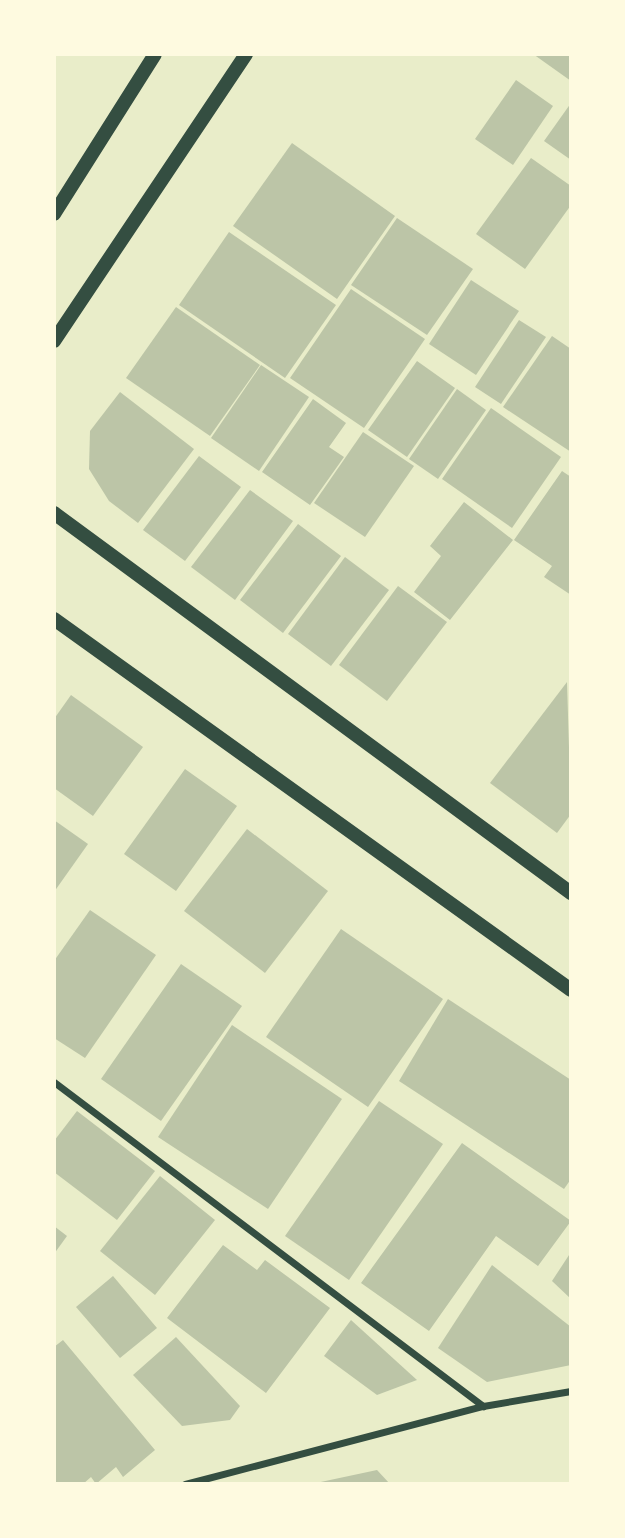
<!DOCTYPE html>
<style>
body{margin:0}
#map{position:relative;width:625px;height:1538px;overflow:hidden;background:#e9edc9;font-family:"Archivo Narrow",sans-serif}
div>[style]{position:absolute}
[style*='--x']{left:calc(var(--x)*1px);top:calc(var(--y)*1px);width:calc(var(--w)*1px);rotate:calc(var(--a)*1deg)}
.building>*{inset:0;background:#bcc5a7}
.minor>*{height:7px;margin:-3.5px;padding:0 3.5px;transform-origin:3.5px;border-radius:3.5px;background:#344e41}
.secondary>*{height:14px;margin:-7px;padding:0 7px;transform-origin:7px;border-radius:7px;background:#344e41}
span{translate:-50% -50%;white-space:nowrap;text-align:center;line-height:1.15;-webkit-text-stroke:7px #fefae0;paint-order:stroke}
.frame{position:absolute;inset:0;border:56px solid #fefae0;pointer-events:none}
</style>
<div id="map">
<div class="building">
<div style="clip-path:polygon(533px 54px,571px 54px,571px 81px)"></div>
<div style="clip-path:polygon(516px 80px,553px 106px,513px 165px,475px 139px)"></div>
<div style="clip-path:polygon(571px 103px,571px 160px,544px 141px)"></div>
<div style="clip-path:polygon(292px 143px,395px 216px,337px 299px,233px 226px)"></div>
<div style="clip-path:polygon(531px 158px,571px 186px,571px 205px,525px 269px,476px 234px)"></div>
<div style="clip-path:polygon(397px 218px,473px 269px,427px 335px,351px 285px)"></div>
<div style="clip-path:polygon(229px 232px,336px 305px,285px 378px,179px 305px)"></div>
<div style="clip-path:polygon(471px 280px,519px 311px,476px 375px,429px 344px)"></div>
<div style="clip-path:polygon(351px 289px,425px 339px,364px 428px,290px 378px)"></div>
<div style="clip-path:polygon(176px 307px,260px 365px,210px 436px,126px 378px)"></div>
<div style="clip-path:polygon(519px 320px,546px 337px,501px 404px,475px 387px)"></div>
<div style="clip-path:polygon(552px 336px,571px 349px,571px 452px,503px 407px)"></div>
<div style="clip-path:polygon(417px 361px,455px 388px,407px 457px,368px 430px)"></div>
<div style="clip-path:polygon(261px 365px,309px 397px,259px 471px,211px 438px)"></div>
<div style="clip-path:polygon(457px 389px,486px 410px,438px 479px,409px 459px)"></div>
<div style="clip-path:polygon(120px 392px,194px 449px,138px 523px,109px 501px,89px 469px,90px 431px)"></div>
<div style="clip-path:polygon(313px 399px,346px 423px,329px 447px,344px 457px,310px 505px,262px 472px)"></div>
<div style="clip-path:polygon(491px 408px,561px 457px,512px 528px,442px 479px)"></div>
<div style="clip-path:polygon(363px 432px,414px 466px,365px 537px,314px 503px)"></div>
<div style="clip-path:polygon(199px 456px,241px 487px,185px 561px,143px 530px)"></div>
<div style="clip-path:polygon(562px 471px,571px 477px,571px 595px,544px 577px,552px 566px,514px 540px)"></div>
<div style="clip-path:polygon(250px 490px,293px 521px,235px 600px,191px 567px)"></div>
<div style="clip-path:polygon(464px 502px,513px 540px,450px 620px,414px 592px,441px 556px,430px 546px)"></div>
<div style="clip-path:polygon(298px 524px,341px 556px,283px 633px,240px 600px)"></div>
<div style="clip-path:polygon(345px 557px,389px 590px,331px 666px,288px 634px)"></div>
<div style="clip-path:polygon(398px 586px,447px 622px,387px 701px,339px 665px)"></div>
<div style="clip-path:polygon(567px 682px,571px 814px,557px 833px,490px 783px)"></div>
<div style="clip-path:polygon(71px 695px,143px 747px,93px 816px,54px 788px,54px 719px)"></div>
<div style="clip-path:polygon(185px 769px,237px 806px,176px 891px,124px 854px)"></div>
<div style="clip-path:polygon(54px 820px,88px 844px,54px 892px)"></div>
<div style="clip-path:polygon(247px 829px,328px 891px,265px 973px,184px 911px)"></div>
<div style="clip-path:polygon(90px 910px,156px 955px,85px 1058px,54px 1038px,54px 961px)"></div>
<div style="clip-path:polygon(341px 929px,443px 999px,368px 1107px,266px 1037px)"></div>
<div style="clip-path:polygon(181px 964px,242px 1006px,161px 1121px,101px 1079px)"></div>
<div style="clip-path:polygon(448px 999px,571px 1080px,571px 1179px,564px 1189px,399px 1081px)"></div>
<div style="clip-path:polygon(232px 1025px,342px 1099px,268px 1209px,158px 1137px)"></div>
<div style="clip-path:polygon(379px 1101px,443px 1144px,349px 1280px,285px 1236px)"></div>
<div style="clip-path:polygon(77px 1111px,155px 1171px,117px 1220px,54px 1172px,54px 1141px)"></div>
<div style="clip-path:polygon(462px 1143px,571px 1221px,538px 1266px,496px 1236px,429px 1331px,361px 1283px)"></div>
<div style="clip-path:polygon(160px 1176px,215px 1220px,155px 1295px,100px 1251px)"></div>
<div style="clip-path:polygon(54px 1226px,67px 1236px,54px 1254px)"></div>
<div style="clip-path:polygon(223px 1245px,257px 1270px,265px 1260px,330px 1308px,266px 1393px,167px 1318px)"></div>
<div style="clip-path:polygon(571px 1252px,571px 1299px,552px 1281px)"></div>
<div style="clip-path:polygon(492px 1265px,571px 1327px,571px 1365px,487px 1382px,438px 1348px)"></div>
<div style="clip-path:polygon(113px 1276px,157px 1328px,120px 1358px,76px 1307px)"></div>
<div style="clip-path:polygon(351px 1320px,417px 1380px,377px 1395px,324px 1356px)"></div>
<div style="clip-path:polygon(176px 1337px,240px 1406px,230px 1420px,182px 1426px,133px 1375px)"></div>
<div style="clip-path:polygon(63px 1340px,155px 1450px,123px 1477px,116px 1467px,96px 1484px,91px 1477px,83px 1484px,54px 1484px,54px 1347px)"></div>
<div style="clip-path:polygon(377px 1470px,390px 1484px,317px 1484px,316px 1483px)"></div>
</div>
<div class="minor">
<div style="--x:54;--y:1082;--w:538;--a:37.06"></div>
<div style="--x:185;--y:1484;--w:308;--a:-14.7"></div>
<div style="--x:483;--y:1406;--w:89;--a:-9.7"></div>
</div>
<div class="secondary">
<div style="--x:54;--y:214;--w:189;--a:-57.7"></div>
<div style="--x:54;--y:341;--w:345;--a:-56.2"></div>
<div style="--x:54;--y:513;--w:642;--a:36.32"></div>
<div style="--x:54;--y:619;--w:636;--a:35.66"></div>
</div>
<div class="frame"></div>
</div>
